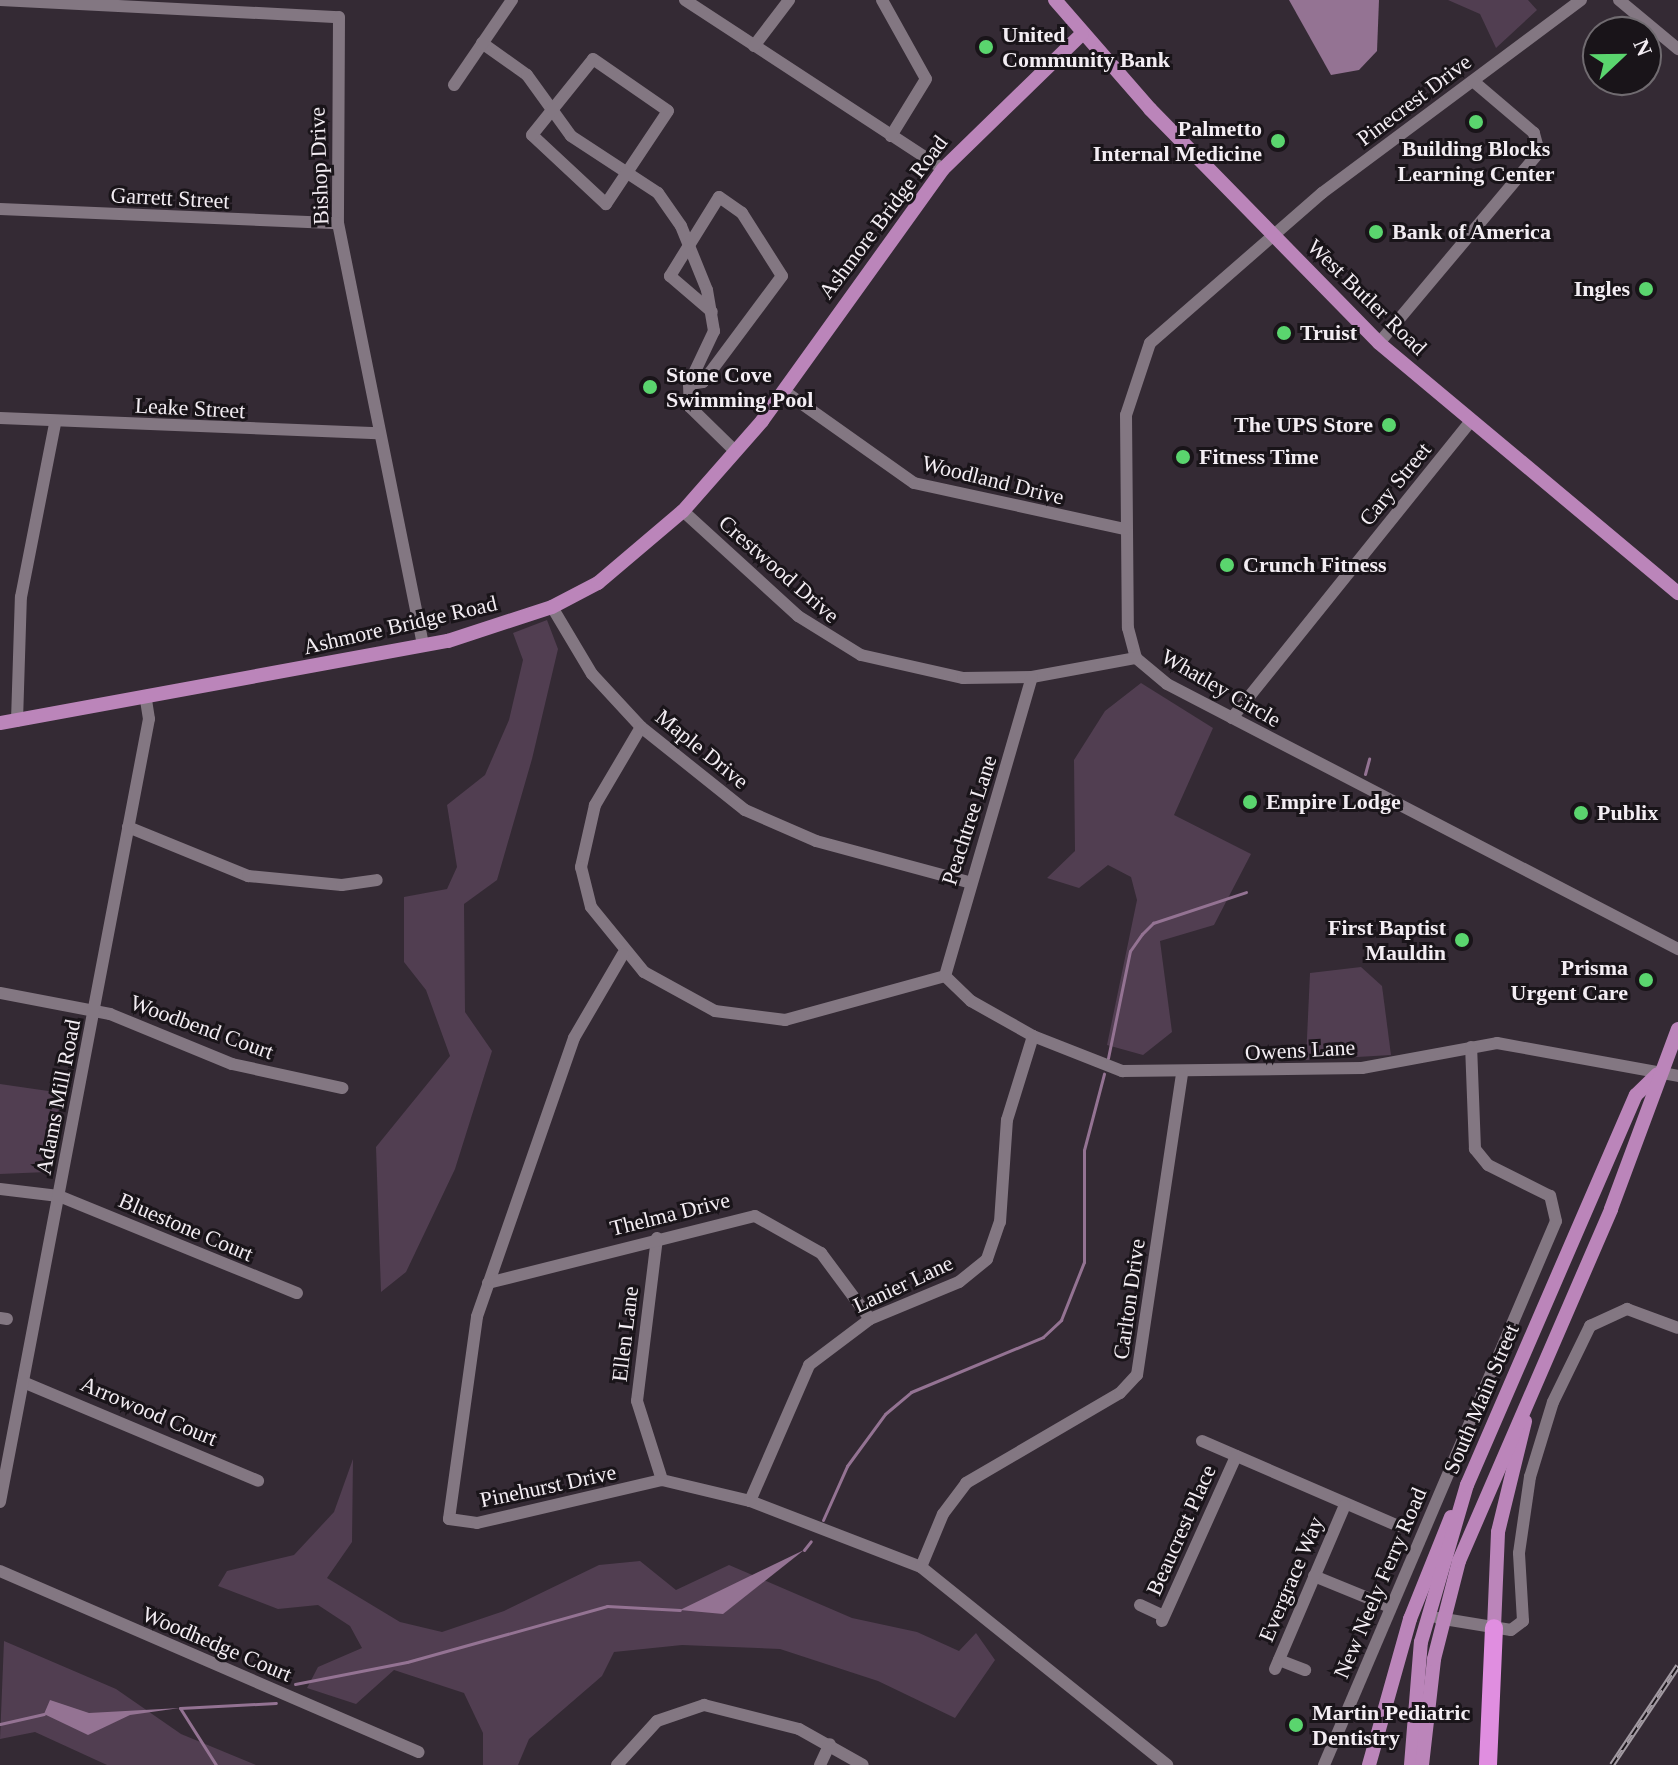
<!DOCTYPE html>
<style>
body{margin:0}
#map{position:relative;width:1678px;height:1765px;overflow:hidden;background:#342a34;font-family:"Times New Roman",serif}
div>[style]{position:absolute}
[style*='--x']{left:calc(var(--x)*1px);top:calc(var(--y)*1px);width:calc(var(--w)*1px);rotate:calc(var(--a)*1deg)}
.green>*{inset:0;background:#513e51}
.water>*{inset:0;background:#947393}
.stream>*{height:3px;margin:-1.5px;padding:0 1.5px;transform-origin:1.5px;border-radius:1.5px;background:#947393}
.minor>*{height:12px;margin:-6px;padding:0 6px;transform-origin:6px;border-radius:6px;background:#837782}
.major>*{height:14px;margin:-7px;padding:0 7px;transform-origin:7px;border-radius:7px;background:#bb85ba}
.highway>*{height:18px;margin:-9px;padding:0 9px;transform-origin:9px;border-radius:9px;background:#e08ee0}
.rail>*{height:6px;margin-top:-3px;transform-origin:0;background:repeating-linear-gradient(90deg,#191419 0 9px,#a29aa2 0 18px);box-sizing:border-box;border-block:2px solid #a29aa2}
.dots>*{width:22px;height:22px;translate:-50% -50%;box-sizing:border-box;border:4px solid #191419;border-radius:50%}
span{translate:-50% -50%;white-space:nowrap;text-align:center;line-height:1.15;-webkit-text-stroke:6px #191419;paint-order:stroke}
.poi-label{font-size:22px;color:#f3edf3;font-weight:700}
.left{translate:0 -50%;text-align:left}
.right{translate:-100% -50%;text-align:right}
.street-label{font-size:22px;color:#f3edf3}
.north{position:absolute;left:1582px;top:16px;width:80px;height:80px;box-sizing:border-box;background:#191419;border:2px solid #706b70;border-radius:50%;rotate:68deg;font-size:22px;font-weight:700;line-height:32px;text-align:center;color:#f3edf3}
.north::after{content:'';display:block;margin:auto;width:28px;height:36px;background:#5ad56e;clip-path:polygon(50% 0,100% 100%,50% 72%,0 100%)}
</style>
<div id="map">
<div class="green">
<div style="clip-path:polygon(1448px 0,1528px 0,1537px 10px,1496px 48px,1480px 14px)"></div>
<div style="clip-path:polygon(547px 620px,558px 649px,532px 759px,497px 880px,464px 904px,465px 1012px,492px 1051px,455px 1169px,406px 1272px,381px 1292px,376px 1147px,450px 1056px,426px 990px,404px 962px,404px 897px,447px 889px,457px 867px,447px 805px,485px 775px,509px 720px,523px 660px,513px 633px)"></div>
<div style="clip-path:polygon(1141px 683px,1213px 728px,1174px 815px,1251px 854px,1214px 925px,1160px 941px,1172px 1032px,1143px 1055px,1107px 1045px,1137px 900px,1131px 877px,1108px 865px,1079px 888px,1047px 878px,1075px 851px,1074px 760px,1105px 711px)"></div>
<div style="clip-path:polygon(1361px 967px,1382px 986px,1391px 1055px,1306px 1060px,1310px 973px)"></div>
<div style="clip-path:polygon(0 1084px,62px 1093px,47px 1172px,0 1174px)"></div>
<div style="clip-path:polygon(353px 1459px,352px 1542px,327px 1578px,400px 1622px,442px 1632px,504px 1611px,599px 1565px,640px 1561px,676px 1590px,729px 1565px,852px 1618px,917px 1632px,959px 1651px,976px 1633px,995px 1660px,955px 1718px,878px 1681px,780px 1649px,682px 1645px,614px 1652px,602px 1676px,529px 1739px,518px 1765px,483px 1765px,483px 1733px,464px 1693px,394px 1670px,356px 1704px,307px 1688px,318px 1667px,362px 1648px,350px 1626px,318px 1605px,278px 1609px,218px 1586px,227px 1571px,294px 1555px,334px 1512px)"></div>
<div style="clip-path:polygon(4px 1641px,116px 1689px,181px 1734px,256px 1765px,107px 1765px,35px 1732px,0 1739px)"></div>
</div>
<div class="water">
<div style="clip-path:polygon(1289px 0,1379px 0,1377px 51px,1359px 70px,1331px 75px)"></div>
<div style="clip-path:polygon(804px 1550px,723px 1614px,680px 1610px)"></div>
<div style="clip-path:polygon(50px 1700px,89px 1713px,180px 1708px,130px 1715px,88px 1735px,44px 1714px)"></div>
</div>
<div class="stream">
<div style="--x:1365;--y:774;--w:16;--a:-75"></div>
<div style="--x:1108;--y:1058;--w:109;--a:-78.4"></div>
<div style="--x:1130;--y:951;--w:21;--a:-55"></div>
<div style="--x:1142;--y:934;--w:16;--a:-45"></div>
<div style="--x:1153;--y:923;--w:98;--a:-18.4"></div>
<div style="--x:823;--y:1520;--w:59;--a:-66"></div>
<div style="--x:847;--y:1466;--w:64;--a:-53.8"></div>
<div style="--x:885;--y:1414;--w:34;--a:-40"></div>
<div style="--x:911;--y:1392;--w:143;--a:-22.6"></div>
<div style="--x:1043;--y:1337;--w:25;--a:-43"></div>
<div style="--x:1061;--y:1320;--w:62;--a:-68.4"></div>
<div style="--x:1084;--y:1262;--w:112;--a:-90"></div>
<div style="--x:1084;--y:1150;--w:79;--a:-75.3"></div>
<div style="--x:804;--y:1550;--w:11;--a:-52"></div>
<div style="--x:295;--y:1684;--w:114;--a:-11.1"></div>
<div style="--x:407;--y:1662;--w:208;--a:-15.6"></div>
<div style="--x:607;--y:1606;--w:73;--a:3.1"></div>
<div style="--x:180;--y:1708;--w:96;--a:-3"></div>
<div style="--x:180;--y:1708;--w:67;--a:57.7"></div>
<div style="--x:0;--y:1724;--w:45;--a:-12.8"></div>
</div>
<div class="minor">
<div style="--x:0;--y:0;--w:339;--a:2.9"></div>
<div style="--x:339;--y:17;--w:206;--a:90.3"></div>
<div style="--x:338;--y:223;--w:431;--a:78.6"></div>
<div style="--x:685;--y:0;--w:308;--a:33.2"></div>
<div style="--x:882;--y:0;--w:90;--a:60.9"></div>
<div style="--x:926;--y:79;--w:67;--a:121.6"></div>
<div style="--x:1581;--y:0;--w:323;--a:143.3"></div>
<div style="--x:1322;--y:193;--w:228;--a:138.9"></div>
<div style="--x:1150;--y:343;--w:76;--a:108.4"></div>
<div style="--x:1126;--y:415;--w:213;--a:89.5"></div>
<div style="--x:1128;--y:628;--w:31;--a:75"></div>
<div style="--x:1136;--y:658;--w:40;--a:40"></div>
<div style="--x:1167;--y:684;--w:576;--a:27.41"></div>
<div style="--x:1619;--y:0;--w:77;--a:39.7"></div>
<div style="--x:482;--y:43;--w:55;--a:35.4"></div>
<div style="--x:527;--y:75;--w:75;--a:54.2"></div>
<div style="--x:571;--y:136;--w:104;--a:33.2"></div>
<div style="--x:658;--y:193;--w:40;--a:55.1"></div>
<div style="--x:681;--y:226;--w:69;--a:67.9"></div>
<div style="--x:707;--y:290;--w:42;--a:80.3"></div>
<div style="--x:714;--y:331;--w:59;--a:115.3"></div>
<div style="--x:689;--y:384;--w:23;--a:88"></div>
<div style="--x:690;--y:407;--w:63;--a:44.4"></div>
<div style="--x:754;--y:46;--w:58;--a:-52.7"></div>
<div style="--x:593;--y:59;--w:91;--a:34.7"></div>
<div style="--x:668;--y:111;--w:112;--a:123.7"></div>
<div style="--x:606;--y:204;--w:101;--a:-137"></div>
<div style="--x:532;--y:135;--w:97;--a:-51.2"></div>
<div style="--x:454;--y:85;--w:103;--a:-55.7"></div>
<div style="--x:0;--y:209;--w:338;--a:2.4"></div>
<div style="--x:1379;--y:343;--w:249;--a:-50"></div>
<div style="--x:1539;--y:152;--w:20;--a:-105"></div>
<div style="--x:1534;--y:133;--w:80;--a:-139.6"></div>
<div style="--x:689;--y:384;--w:14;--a:-8"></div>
<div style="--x:703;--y:382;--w:132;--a:-53.3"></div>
<div style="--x:782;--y:276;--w:75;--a:-122.4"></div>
<div style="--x:742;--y:213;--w:28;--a:-145"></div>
<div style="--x:719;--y:197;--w:93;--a:121.8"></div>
<div style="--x:670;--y:276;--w:55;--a:40.6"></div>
<div style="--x:784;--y:391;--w:159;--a:35.3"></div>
<div style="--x:914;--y:483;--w:216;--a:12.3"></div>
<div style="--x:0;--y:418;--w:378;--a:2.3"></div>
<div style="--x:683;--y:511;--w:156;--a:42.4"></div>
<div style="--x:798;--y:616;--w:74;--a:31.8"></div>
<div style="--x:861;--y:655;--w:105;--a:12.7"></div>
<div style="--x:963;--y:678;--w:69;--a:-0.8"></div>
<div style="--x:1032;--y:677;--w:106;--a:-10.4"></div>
<div style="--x:552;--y:607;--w:78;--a:59.2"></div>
<div style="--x:592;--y:674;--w:72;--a:47.2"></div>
<div style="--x:641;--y:727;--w:133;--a:38.6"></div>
<div style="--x:745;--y:810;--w:77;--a:23.6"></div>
<div style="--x:816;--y:841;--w:157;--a:15.1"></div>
<div style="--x:1232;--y:718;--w:378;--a:-51.2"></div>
<div style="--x:17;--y:721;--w:124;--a:-88.2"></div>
<div style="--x:21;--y:597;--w:177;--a:-78.9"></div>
<div style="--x:641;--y:727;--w:91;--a:120.5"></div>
<div style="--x:595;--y:805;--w:64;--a:102.7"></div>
<div style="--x:581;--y:867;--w:41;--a:76"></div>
<div style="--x:591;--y:907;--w:84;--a:50.8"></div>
<div style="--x:644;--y:972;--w:81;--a:28.8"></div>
<div style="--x:715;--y:1011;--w:71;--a:7.3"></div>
<div style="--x:785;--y:1020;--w:166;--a:-15.4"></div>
<div style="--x:128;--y:827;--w:130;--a:22.2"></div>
<div style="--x:248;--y:876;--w:94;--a:5.5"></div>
<div style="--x:342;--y:885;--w:35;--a:-8"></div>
<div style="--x:623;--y:954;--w:97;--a:120.3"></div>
<div style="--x:574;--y:1038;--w:295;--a:109.2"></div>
<div style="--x:477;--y:1317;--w:204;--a:97.9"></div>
<div style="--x:449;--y:1519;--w:28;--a:8"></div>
<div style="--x:477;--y:1523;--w:190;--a:-13.1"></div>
<div style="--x:662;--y:1480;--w:90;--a:13.4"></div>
<div style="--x:750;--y:1501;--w:183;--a:21.1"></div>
<div style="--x:921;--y:1567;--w:316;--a:38.8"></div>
<div style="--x:945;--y:976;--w:36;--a:44"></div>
<div style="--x:971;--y:1001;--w:71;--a:29.4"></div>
<div style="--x:1033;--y:1036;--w:96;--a:21.5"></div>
<div style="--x:1122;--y:1071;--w:240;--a:-0.7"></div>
<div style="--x:1362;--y:1068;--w:137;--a:-10.5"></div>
<div style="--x:1497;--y:1043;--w:184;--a:10.3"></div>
<div style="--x:945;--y:976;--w:311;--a:-73.8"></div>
<div style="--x:0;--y:993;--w:112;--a:10.8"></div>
<div style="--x:110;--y:1014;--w:132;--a:22.3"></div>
<div style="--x:232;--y:1064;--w:113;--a:12.3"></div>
<div style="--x:0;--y:1189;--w:59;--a:6.8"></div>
<div style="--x:59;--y:1196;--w:257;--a:22.2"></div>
<div style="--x:657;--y:1238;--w:164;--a:97"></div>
<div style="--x:637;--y:1401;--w:83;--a:72.4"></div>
<div style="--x:488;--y:1283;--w:275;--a:-14.1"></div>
<div style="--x:755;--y:1216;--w:76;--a:29.3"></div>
<div style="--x:821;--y:1253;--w:82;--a:53.4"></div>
<div style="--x:0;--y:1318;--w:7;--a:8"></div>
<div style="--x:23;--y:1382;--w:255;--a:22.8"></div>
<div style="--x:1202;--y:1441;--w:214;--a:23.4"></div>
<div style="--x:750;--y:1501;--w:148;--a:-66.5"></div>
<div style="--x:809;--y:1365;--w:76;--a:-37"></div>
<div style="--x:870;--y:1319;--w:96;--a:-22.6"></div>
<div style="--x:959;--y:1282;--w:36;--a:-39"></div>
<div style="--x:987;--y:1259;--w:39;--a:-71"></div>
<div style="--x:1000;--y:1222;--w:102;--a:-86.1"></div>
<div style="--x:1007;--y:1120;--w:88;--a:-72.8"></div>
<div style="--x:0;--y:1502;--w:797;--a:-79.23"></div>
<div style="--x:149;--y:719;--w:20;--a:-99"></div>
<div style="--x:921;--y:1567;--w:57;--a:-67.5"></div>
<div style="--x:943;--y:1514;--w:39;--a:-53"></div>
<div style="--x:966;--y:1483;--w:178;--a:-30.3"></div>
<div style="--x:1120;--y:1393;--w:25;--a:-47"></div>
<div style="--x:1137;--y:1375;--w:304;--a:-81.5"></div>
<div style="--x:0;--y:1571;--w:456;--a:23.4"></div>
<div style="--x:1314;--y:1576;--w:82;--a:22.2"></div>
<div style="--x:1140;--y:1605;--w:26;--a:25"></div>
<div style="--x:1438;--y:1618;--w:74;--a:9.3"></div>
<div style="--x:1511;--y:1630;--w:15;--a:-37"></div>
<div style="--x:1523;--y:1621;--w:68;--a:-93.4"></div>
<div style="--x:1519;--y:1553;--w:77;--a:-81.8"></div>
<div style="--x:1530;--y:1477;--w:78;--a:-73"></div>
<div style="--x:1553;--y:1402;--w:85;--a:-64"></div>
<div style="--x:1590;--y:1326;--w:41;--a:-24.7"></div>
<div style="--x:1627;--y:1309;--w:54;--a:20.4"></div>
<div style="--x:1162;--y:1621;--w:181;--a:-65.8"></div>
<div style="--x:1279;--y:1660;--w:28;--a:21"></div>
<div style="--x:1275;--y:1669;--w:178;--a:-66.9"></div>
<div style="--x:617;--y:1765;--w:59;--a:-47.7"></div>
<div style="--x:657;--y:1721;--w:50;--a:-18.8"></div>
<div style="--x:704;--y:1705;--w:98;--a:14.2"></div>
<div style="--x:799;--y:1729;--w:73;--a:29.4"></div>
<div style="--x:820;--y:1765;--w:23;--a:-65"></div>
<div style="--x:1324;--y:1765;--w:591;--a:-66.9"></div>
<div style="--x:1556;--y:1221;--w:26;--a:-103"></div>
<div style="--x:1550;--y:1196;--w:69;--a:-153.4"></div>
<div style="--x:1488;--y:1165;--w:21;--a:-129"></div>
<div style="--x:1475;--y:1149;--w:102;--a:-92.2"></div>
</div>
<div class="major">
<div style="--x:1055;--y:0;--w:145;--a:48.9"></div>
<div style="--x:1150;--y:109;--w:327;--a:45.6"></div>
<div style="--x:1379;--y:343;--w:390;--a:39.9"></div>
<div style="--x:0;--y:723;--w:455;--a:-10.4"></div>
<div style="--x:448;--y:641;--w:109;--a:-18.1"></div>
<div style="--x:552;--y:607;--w:52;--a:-27.6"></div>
<div style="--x:598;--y:583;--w:111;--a:-40.3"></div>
<div style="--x:683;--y:511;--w:120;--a:-48.7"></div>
<div style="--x:762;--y:421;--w:310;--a:-54.3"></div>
<div style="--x:943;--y:169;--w:194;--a:-44.2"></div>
<div style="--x:1494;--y:1628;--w:96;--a:-87.6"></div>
<div style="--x:1498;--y:1532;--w:114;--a:-76.3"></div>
<div style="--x:1369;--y:1765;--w:152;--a:-74.3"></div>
<div style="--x:1410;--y:1619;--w:110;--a:-68.1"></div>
<div style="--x:1411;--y:1765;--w:123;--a:-85.4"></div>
<div style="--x:1421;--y:1642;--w:164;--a:-73.7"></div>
<div style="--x:1467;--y:1485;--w:425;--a:-66.6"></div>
<div style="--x:1636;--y:1095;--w:30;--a:-44"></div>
<div style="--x:1422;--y:1765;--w:107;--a:-83.5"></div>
<div style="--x:1434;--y:1659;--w:101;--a:-75.7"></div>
<div style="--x:1459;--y:1561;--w:383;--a:-66.6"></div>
<div style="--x:1611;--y:1209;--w:192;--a:-69.6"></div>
</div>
<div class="highway">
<div style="--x:1488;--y:1765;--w:137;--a:-87.5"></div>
</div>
<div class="rail">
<div style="--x:1612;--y:1765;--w:119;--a:-56.3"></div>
</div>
<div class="dots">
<div style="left:986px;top:47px;background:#5ad56e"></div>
<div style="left:1476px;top:122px;background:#5ad56e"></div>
<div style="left:1278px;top:141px;background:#5ad56e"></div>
<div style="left:1376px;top:232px;background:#5ad56e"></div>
<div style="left:1646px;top:289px;background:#5ad56e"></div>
<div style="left:1284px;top:333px;background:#5ad56e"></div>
<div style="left:650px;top:387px;background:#5ad56e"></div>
<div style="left:1389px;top:425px;background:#5ad56e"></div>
<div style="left:1183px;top:457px;background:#5ad56e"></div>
<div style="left:1227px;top:565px;background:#5ad56e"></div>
<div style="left:1250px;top:802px;background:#5ad56e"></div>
<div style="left:1581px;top:813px;background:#5ad56e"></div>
<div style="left:1462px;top:940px;background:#5ad56e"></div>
<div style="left:1646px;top:980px;background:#5ad56e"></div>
<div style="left:1296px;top:1725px;background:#5ad56e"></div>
</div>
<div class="poi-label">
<span class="left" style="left:1002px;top:47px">United<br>Community Bank</span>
<span class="right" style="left:1262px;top:141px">Palmetto<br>Internal Medicine</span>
<span style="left:1476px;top:161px">Building Blocks<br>Learning Center</span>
<span class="left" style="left:1392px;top:232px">Bank of America</span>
<span class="right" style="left:1630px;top:289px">Ingles</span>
<span class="left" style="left:1300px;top:333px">Truist</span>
<span class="left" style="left:666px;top:387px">Stone Cove<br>Swimming Pool</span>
<span class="right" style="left:1373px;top:425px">The UPS Store</span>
<span class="left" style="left:1199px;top:457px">Fitness Time</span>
<span class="left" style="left:1243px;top:565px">Crunch Fitness</span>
<span class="left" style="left:1266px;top:802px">Empire Lodge</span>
<span class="left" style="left:1597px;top:813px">Publix</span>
<span class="right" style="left:1446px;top:940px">First Baptist<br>Mauldin</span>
<span class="right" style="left:1628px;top:980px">Prisma<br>Urgent Care</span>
<span class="left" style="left:1312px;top:1725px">Martin Pediatric<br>Dentistry</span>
</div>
<div class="street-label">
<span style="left:1414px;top:100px;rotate:-37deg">Pinecrest Drive</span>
<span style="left:319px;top:166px;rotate:-92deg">Bishop Drive</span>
<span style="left:170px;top:198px;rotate:3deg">Garrett Street</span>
<span style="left:883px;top:217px;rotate:-53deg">Ashmore Bridge Road</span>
<span style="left:1367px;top:297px;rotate:44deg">West Butler Road</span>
<span style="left:190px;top:408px;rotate:3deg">Leake Street</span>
<span style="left:993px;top:480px;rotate:14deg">Woodland Drive</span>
<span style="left:1395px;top:484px;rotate:-51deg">Cary Street</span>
<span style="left:779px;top:569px;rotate:41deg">Crestwood Drive</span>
<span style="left:400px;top:625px;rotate:-13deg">Ashmore Bridge Road</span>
<span style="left:1221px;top:688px;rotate:30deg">Whatley Circle</span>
<span style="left:702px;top:749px;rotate:39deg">Maple Drive</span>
<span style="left:969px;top:820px;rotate:-72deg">Peachtree Lane</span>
<span style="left:202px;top:1027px;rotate:20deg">Woodbend Court</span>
<span style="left:1300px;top:1050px;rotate:-3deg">Owens Lane</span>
<span style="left:58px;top:1097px;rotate:-79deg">Adams Mill Road</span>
<span style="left:670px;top:1214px;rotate:-14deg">Thelma Drive</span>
<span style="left:186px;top:1227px;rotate:23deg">Bluestone Court</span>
<span style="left:903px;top:1284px;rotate:-25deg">Lanier Lane</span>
<span style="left:1129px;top:1299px;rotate:-82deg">Carlton Drive</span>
<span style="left:625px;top:1334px;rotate:-83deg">Ellen Lane</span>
<span style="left:1481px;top:1399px;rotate:-67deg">South Main Street</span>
<span style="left:149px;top:1411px;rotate:23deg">Arrowood Court</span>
<span style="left:548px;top:1486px;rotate:-12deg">Pinehurst Drive</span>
<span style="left:1181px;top:1530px;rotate:-66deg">Beaucrest Place</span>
<span style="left:1291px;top:1579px;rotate:-67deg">Evergrace Way</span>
<span style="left:1380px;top:1583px;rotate:-67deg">New Neely Ferry Road</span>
<span style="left:217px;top:1644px;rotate:23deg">Woodhedge Court</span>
</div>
<div class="north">N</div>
</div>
